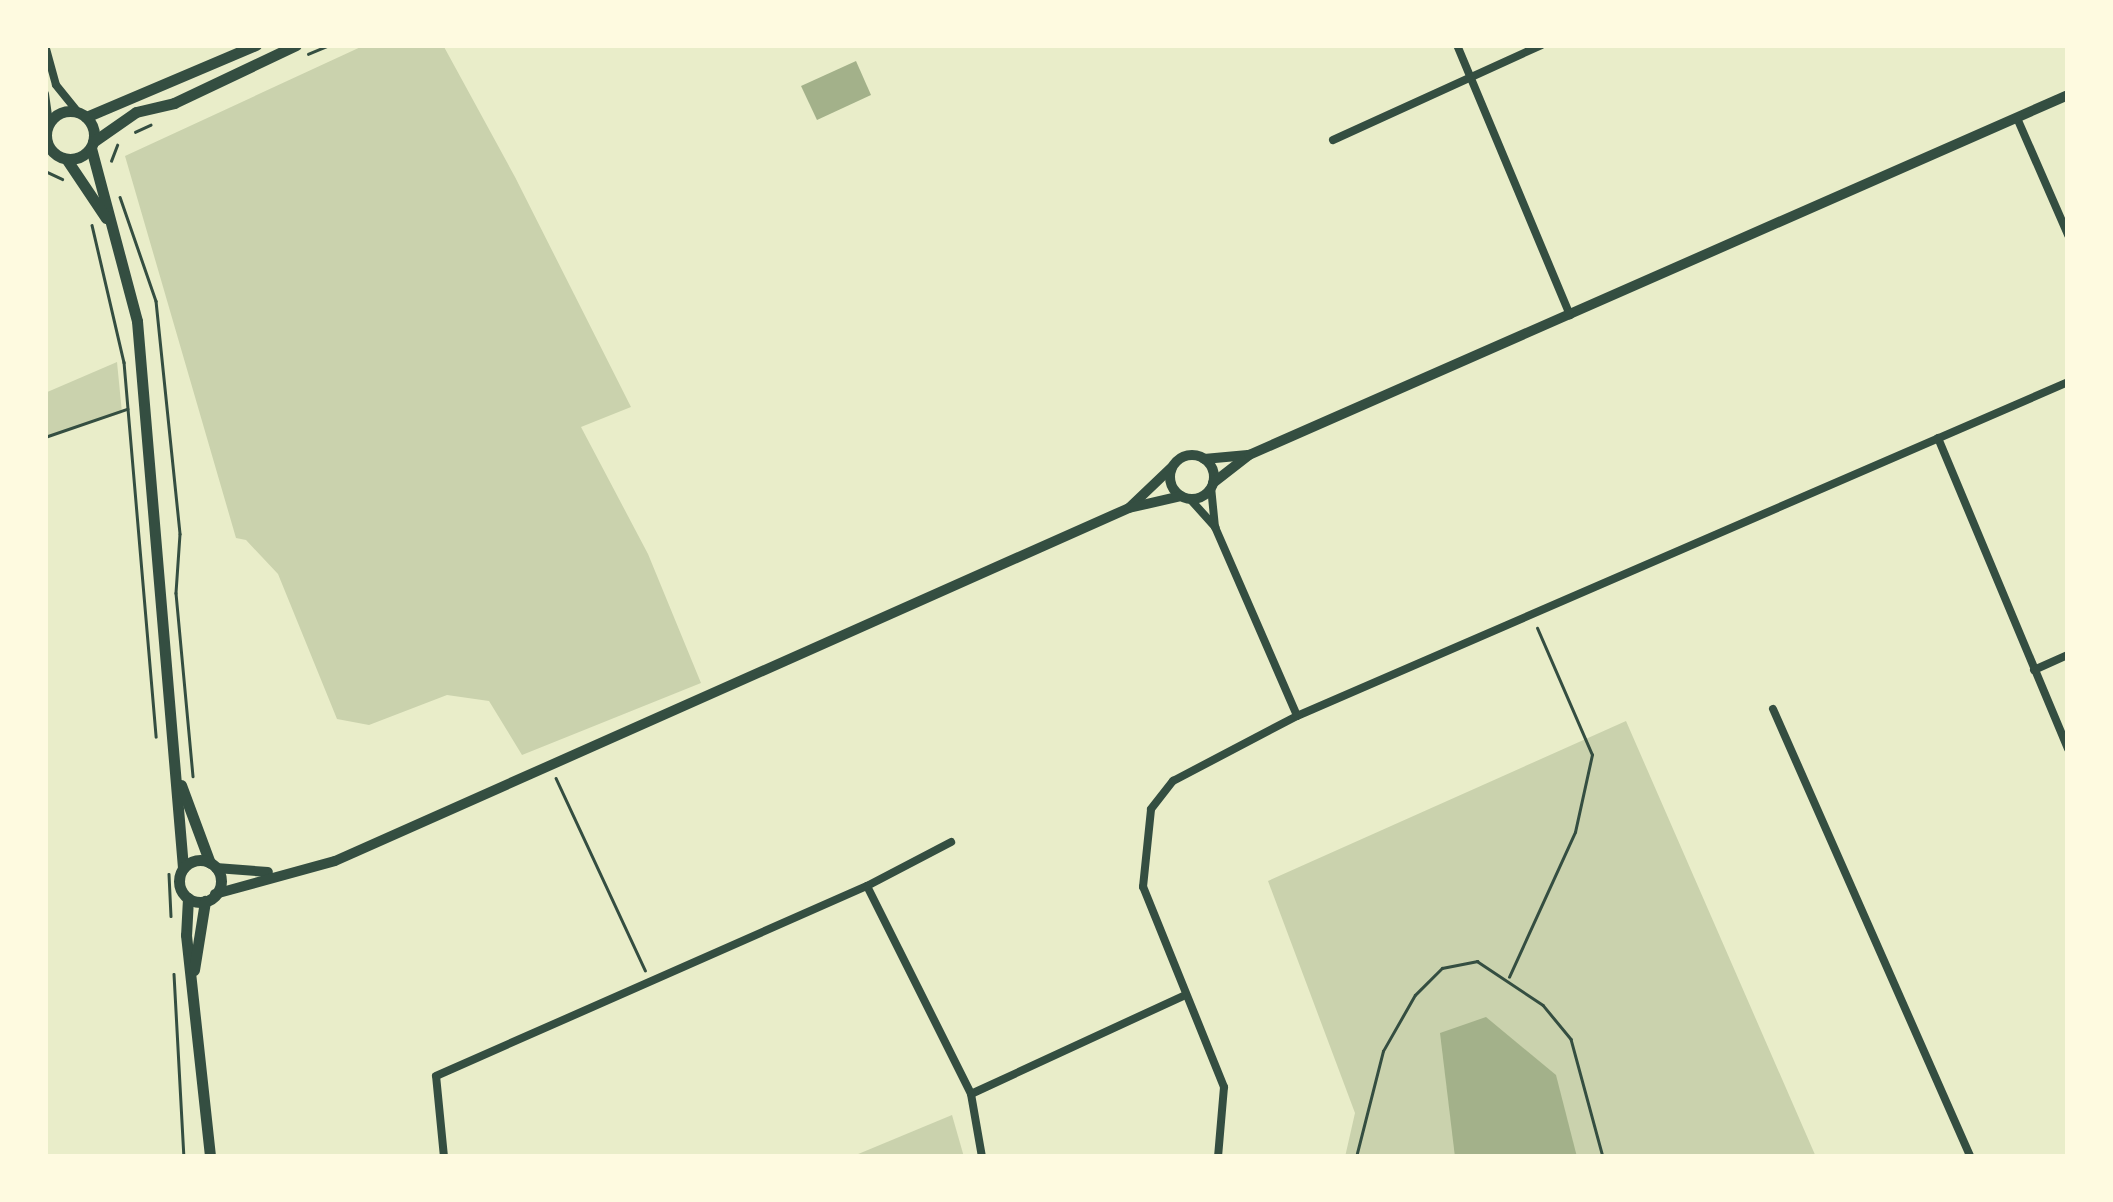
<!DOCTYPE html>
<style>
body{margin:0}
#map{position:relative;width:2113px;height:1202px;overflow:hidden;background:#e9edc9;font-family:"IBM Plex Serif",serif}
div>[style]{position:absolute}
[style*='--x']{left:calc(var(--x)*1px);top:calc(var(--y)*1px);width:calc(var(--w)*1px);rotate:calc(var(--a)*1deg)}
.green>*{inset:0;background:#cad2ad}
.water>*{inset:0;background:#a3b18a}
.path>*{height:2.5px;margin:-1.25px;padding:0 1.25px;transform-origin:1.25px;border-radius:1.25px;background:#344e41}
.minor>*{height:8px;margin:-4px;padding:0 4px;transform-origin:4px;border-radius:4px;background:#344e41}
.tertiary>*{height:10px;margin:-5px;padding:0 5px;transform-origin:5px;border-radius:5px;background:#344e41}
.tertiary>.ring{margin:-5px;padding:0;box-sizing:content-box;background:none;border:10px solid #344e41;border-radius:50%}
.secondary>*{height:11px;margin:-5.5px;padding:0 5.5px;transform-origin:5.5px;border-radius:5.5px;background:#344e41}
.secondary>.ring{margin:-5.5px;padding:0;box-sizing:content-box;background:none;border:11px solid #344e41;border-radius:50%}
span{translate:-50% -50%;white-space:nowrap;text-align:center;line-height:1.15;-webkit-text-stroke:8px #fefae0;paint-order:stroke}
.frame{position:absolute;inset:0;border:48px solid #fefae0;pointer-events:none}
</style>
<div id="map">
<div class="green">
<div style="clip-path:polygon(365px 45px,443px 45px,515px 177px,631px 407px,581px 427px,648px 554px,701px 683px,522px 755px,489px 701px,447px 695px,369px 725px,337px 719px,278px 574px,246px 540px,236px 538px,125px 156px)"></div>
<div style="clip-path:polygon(117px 362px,122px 413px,45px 437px,45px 393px)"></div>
<div style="clip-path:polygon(1626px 721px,1816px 1157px,1345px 1157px,1355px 1113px,1268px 881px)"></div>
<div style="clip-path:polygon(952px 1115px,964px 1157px,851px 1157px)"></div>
</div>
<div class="water">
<div style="clip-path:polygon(856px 61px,871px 95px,817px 120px,801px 86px)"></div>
<div style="clip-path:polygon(1486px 1017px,1556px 1075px,1577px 1157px,1455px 1157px,1440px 1033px)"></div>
</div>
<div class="path">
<div style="--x:308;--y:54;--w:23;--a:-23"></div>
<div style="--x:135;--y:132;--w:17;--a:-25"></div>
<div style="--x:111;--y:161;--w:17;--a:-69"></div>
<div style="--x:45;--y:171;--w:19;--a:25"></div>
<div style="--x:120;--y:197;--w:110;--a:70.9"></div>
<div style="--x:156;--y:301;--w:234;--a:84.1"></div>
<div style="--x:180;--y:534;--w:59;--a:93.9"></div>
<div style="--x:176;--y:593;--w:184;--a:84.7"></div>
<div style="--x:92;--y:225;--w:141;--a:76.9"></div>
<div style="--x:124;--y:362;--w:376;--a:85.1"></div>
<div style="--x:45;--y:437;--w:87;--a:-18.9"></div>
<div style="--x:556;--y:778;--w:212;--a:65.1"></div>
<div style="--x:169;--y:874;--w:42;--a:87.3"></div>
<div style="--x:174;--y:974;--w:183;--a:86.9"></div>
<div style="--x:1509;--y:977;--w:159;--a:-65.5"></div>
<div style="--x:1575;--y:832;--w:79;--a:-77.6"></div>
<div style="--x:1592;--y:755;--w:138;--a:-113.4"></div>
<div style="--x:1356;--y:1157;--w:109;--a:-75.7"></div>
<div style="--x:1383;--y:1051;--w:64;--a:-60.3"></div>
<div style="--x:1415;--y:995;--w:38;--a:-45"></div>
<div style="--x:1442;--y:968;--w:36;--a:-11"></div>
<div style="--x:1477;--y:961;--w:79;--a:33.7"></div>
<div style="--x:1543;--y:1005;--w:44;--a:50.5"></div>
<div style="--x:1571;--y:1039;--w:122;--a:74.8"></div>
</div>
<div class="minor">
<div style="--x:45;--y:45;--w:41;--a:74.6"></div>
<div style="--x:56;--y:85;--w:35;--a:51"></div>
<div style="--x:1457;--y:45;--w:293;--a:67.3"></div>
<div style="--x:45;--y:94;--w:29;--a:82"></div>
<div style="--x:2017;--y:118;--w:128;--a:66.4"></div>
<div style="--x:1333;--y:140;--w:229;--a:-24.5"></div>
<div style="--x:1938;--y:438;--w:337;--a:67.3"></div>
<div style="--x:1211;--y:487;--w:40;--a:84.3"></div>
<div style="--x:1215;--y:527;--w:206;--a:66.5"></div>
<div style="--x:1190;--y:499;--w:38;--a:48"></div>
<div style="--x:2034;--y:670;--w:37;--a:-24"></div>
<div style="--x:1773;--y:709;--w:490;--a:66.2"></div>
<div style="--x:867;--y:886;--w:233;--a:63.4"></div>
<div style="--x:971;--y:1094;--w:64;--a:80.1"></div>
<div style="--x:971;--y:1094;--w:236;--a:-24.8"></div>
<div style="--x:444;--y:1157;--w:81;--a:-95.6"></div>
<div style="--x:436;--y:1076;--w:471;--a:-23.8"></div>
<div style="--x:867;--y:886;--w:95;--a:-27.6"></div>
<div style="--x:1218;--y:1157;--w:70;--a:-85.1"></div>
<div style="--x:1224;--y:1087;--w:216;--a:-112"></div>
<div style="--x:1143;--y:887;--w:78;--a:-84.1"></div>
<div style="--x:1151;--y:809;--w:36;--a:-52"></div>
<div style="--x:1173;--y:781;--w:140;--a:-27.7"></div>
<div style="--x:1297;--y:716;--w:840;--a:-23.42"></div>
</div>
<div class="tertiary">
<div class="ring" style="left:1170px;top:455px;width:34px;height:34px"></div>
<div style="--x:1204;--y:459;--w:44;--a:-5.2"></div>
<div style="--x:1213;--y:483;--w:46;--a:-37.9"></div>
<div style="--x:1249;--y:455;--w:895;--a:-23.73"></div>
<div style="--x:1130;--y:507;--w:58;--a:-43.6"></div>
<div style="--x:216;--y:868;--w:52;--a:4.4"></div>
<div style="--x:215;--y:894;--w:124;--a:-15.4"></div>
<div style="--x:335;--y:861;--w:869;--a:-23.97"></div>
<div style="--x:1129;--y:508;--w:53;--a:-13"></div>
</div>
<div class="secondary">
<div class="ring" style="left:46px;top:111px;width:37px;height:37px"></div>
<div style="--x:86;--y:117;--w:185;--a:-23"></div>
<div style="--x:93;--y:142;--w:52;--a:-34.9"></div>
<div style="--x:136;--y:112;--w:39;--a:-13"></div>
<div style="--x:174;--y:103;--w:135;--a:-25.4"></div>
<div style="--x:91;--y:148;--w:179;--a:75.1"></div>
<div style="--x:137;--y:321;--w:549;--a:85.19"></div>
<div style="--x:67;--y:160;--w:70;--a:56.1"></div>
<div style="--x:181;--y:785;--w:83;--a:69.6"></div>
<div class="ring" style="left:179px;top:860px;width:31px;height:31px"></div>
<div style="--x:188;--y:898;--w:37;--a:93"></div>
<div style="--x:186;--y:935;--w:223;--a:83.8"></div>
<div style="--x:194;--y:970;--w:70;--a:-80.9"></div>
</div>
<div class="frame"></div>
</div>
